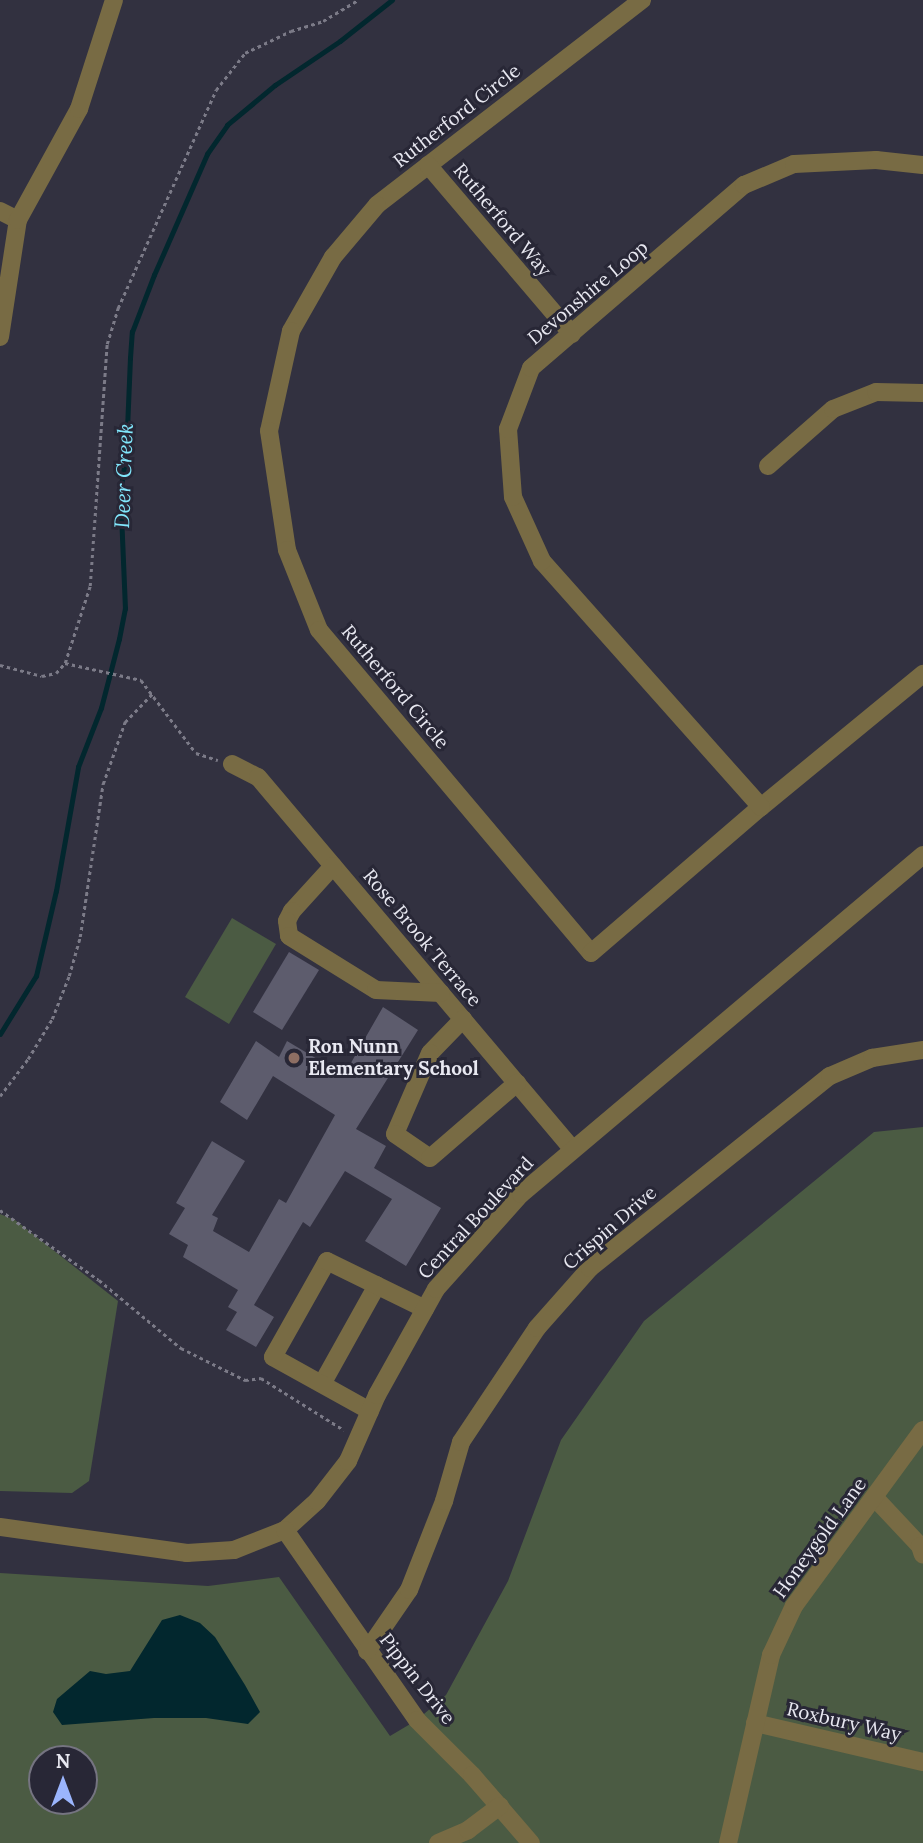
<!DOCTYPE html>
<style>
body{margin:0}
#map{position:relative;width:923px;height:1843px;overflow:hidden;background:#323140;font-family:Lora,serif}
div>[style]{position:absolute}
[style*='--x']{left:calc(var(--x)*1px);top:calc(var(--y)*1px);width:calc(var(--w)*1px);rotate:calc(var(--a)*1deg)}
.green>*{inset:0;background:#4b5b43}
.water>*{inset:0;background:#02272e}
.stream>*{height:4.5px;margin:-2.25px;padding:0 2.25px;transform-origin:2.25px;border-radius:2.25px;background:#02272e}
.building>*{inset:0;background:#5d5c6d}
.path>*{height:2.5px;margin-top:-1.25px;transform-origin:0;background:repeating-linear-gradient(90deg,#7c7b88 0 3.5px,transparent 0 7px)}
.minor>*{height:18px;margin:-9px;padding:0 9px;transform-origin:9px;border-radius:9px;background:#786b44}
.dots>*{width:19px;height:19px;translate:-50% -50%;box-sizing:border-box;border:4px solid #282736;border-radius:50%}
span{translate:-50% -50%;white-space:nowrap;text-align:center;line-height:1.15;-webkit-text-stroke:6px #282736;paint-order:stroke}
.street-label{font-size:19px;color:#e8e8f1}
.poi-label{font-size:19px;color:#e8e8f1;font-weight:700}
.left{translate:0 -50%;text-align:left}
.water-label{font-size:21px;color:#81e7fc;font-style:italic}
.north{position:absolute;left:28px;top:1745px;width:70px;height:70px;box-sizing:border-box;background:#282736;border:2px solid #757481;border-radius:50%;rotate:0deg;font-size:19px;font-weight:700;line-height:28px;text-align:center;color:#e8e8f1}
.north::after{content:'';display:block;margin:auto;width:24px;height:32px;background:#9bb5fd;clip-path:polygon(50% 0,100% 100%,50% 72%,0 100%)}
</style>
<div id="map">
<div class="green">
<div style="clip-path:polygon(232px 918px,276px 944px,229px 1024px,185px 997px)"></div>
<div style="clip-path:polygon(evenodd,923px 1127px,923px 1843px,0 1843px,0 1573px,208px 1586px,279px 1577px,390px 1736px,417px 1720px,446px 1695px,508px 1581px,561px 1440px,644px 1321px,874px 1132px,923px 1127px,42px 1759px,84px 1759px,84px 1801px,42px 1801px,42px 1759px)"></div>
<div style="clip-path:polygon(0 1214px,15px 1220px,118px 1301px,89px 1481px,72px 1493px,0 1491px)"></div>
</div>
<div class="water">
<div style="clip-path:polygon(180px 1615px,200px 1623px,215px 1637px,245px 1685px,260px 1712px,248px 1724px,206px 1718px,154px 1718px,62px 1725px,53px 1712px,57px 1699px,90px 1671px,106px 1674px,130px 1671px,162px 1620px)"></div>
</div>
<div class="stream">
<div style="--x:0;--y:1034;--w:68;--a:-58.2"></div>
<div style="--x:36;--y:976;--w:87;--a:-76.8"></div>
<div style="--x:56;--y:891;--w:126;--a:-79.9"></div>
<div style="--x:78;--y:767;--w:63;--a:-68.7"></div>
<div style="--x:101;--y:708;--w:71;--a:-75.4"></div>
<div style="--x:119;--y:639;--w:31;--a:-79"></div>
<div style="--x:125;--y:609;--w:117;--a:-92.4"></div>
<div style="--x:120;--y:492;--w:39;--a:-81"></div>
<div style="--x:126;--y:453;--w:95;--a:-87.6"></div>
<div style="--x:130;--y:358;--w:26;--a:-86"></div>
<div style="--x:132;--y:332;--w:61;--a:-68.9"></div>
<div style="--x:154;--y:275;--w:132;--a:-66.3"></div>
<div style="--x:207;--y:154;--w:35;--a:-55"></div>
<div style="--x:227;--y:125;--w:62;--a:-39.8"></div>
<div style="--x:275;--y:85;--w:78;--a:-34.1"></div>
<div style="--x:340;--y:41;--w:66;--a:-38.3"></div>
</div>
<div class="building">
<div style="clip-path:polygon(289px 952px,319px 970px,282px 1030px,253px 1012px)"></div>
<div style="clip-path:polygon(383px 1007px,418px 1030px,356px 1129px,386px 1146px,374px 1168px,441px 1208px,406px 1266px,365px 1241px,392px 1199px,345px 1171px,310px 1227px,303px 1222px,254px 1305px,274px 1317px,256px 1347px,226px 1330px,237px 1312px,228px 1307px,238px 1290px,183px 1257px,188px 1245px,169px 1234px,185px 1208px,176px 1203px,212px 1141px,245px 1161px,212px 1215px,218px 1218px,213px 1231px,249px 1252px,279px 1199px,286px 1203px,335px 1115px,273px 1076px,247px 1120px,220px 1102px,256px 1041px,279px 1057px,287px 1041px,344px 1075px)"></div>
</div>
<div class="path">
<div style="--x:65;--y:663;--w:78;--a:12.6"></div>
<div style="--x:141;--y:680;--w:91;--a:53"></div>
<div style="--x:196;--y:753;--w:23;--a:18"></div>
<div style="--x:0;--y:665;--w:43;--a:14.7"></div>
<div style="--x:42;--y:676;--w:14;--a:-12"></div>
<div style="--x:56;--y:673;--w:13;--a:-48"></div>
<div style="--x:65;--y:663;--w:81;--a:-72"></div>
<div style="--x:90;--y:586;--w:243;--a:-86"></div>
<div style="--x:107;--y:344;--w:38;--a:-73"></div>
<div style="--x:118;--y:308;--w:239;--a:-65.8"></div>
<div style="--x:216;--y:90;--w:47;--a:-51.9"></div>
<div style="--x:245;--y:53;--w:51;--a:-25.6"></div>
<div style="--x:291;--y:31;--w:34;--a:-17"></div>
<div style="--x:323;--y:21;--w:41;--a:-31"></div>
<div style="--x:0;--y:1096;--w:46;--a:-52.9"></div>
<div style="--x:28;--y:1059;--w:47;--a:-59"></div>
<div style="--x:52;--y:1019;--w:46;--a:-68.4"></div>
<div style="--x:69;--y:976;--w:41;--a:-74.2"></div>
<div style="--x:80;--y:937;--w:155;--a:-81.5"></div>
<div style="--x:103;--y:784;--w:66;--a:-70.5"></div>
<div style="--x:125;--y:722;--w:39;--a:-46"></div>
<div style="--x:0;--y:1210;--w:121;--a:35.3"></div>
<div style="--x:99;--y:1280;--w:107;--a:39.7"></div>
<div style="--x:181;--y:1348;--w:72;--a:26.6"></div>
<div style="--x:245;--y:1380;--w:16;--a:-7"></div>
<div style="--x:261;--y:1378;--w:98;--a:32.1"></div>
</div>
<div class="minor">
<div style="--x:642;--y:0;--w:335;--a:142.3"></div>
<div style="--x:377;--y:205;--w:68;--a:130.2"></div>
<div style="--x:333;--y:257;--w:85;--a:119.6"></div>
<div style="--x:291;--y:331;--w:102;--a:102.4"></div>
<div style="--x:269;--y:431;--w:120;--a:81.4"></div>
<div style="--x:287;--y:550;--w:86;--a:68.2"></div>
<div style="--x:319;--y:630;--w:422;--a:49.9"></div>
<div style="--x:591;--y:953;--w:224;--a:-40.7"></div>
<div style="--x:761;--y:807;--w:210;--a:-39.4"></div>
<div style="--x:428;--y:165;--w:222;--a:49.6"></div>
<div style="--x:0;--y:211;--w:20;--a:27"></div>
<div style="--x:0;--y:337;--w:118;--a:-81.3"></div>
<div style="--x:18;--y:220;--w:127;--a:-61.2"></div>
<div style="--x:79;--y:109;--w:114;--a:-72.2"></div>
<div style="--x:768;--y:466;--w:86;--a:-41.2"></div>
<div style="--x:833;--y:409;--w:46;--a:-21.6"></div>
<div style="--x:876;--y:392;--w:47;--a:1.2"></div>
<div style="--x:232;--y:764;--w:29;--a:27"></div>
<div style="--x:258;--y:777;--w:486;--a:49.8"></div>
<div style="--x:761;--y:807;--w:329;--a:-131.7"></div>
<div style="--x:542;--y:561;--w:70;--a:-114.4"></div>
<div style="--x:513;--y:497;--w:68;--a:-94.2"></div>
<div style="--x:508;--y:429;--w:65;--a:-69.3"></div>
<div style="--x:531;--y:368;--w:281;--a:-40.7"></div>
<div style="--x:744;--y:185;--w:54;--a:-22.8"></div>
<div style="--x:794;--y:164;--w:82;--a:-2.8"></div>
<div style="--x:876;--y:160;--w:47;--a:6.1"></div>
<div style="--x:333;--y:866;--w:61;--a:132.3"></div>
<div style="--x:292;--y:911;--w:11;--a:117"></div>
<div style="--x:287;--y:921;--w:15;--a:82"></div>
<div style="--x:289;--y:936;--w:102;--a:31.8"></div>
<div style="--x:376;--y:990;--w:65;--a:2.6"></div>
<div style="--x:463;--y:1019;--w:47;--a:134.1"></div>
<div style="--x:430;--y:1053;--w:88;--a:113.4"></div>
<div style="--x:395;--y:1134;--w:42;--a:34.4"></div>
<div style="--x:430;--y:1158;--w:115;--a:-40.8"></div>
<div style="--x:322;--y:1384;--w:113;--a:-60.9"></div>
<div style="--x:370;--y:1411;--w:111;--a:-150.9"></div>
<div style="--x:273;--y:1357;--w:110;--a:-60.6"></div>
<div style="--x:327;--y:1261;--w:109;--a:26.1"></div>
<div style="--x:875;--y:1498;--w:66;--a:46.8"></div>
<div style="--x:920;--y:1546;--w:9;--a:72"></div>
<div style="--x:0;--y:1527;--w:189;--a:7.9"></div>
<div style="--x:187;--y:1553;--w:47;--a:-3.7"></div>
<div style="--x:234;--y:1550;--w:55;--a:-21.4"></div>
<div style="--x:285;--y:1530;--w:43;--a:-42.2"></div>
<div style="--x:317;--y:1501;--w:51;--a:-52.2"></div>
<div style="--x:348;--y:1461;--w:72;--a:-66.3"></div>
<div style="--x:377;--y:1395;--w:121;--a:-60.9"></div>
<div style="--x:436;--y:1289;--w:127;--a:-48.2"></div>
<div style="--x:521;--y:1194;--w:526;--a:-40.14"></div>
<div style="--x:285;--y:1530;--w:231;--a:55.2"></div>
<div style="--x:417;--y:1720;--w:78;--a:45"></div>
<div style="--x:472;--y:1775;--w:90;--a:49.1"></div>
<div style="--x:367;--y:1651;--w:74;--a:-55.5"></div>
<div style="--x:409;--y:1590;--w:96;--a:-68.5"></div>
<div style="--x:444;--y:1501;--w:61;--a:-73.9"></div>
<div style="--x:461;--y:1442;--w:137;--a:-56.3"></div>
<div style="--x:537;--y:1328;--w:80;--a:-48.5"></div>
<div style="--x:590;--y:1268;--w:307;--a:-38.7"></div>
<div style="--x:830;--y:1076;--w:46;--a:-23.2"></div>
<div style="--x:872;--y:1058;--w:52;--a:-8.9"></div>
<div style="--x:755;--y:1723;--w:172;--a:13.1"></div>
<div style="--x:438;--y:1843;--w:33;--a:-23"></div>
<div style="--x:468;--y:1830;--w:40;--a:-37"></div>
<div style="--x:728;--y:1843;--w:193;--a:-77.1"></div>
<div style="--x:771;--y:1655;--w:54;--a:-64.9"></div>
<div style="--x:794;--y:1606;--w:218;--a:-53.8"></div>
</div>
<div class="dots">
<div style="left:294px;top:1058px;background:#8d6e63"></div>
</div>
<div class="street-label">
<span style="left:457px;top:116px;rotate:-38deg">Rutherford Circle</span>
<span style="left:502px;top:220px;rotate:50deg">Rutherford Way</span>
<span style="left:588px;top:293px;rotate:-40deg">Devonshire Loop</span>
<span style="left:395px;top:687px;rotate:50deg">Rutherford Circle</span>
<span style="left:422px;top:938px;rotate:50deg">Rose Brook Terrace</span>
<span style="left:476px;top:1218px;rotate:-47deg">Central Boulevard</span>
<span style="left:610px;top:1228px;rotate:-41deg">Crispin Drive</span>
<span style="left:820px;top:1538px;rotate:-54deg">Honeygold Lane</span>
<span style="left:417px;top:1679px;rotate:52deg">Pippin Drive</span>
<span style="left:844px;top:1722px;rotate:13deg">Roxbury Way</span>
</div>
<div class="poi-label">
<span class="left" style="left:308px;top:1058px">Ron Nunn<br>Elementary School</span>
</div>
<div class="water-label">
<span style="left:124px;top:476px;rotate:-88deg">Deer Creek</span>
</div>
<div class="north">N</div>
</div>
